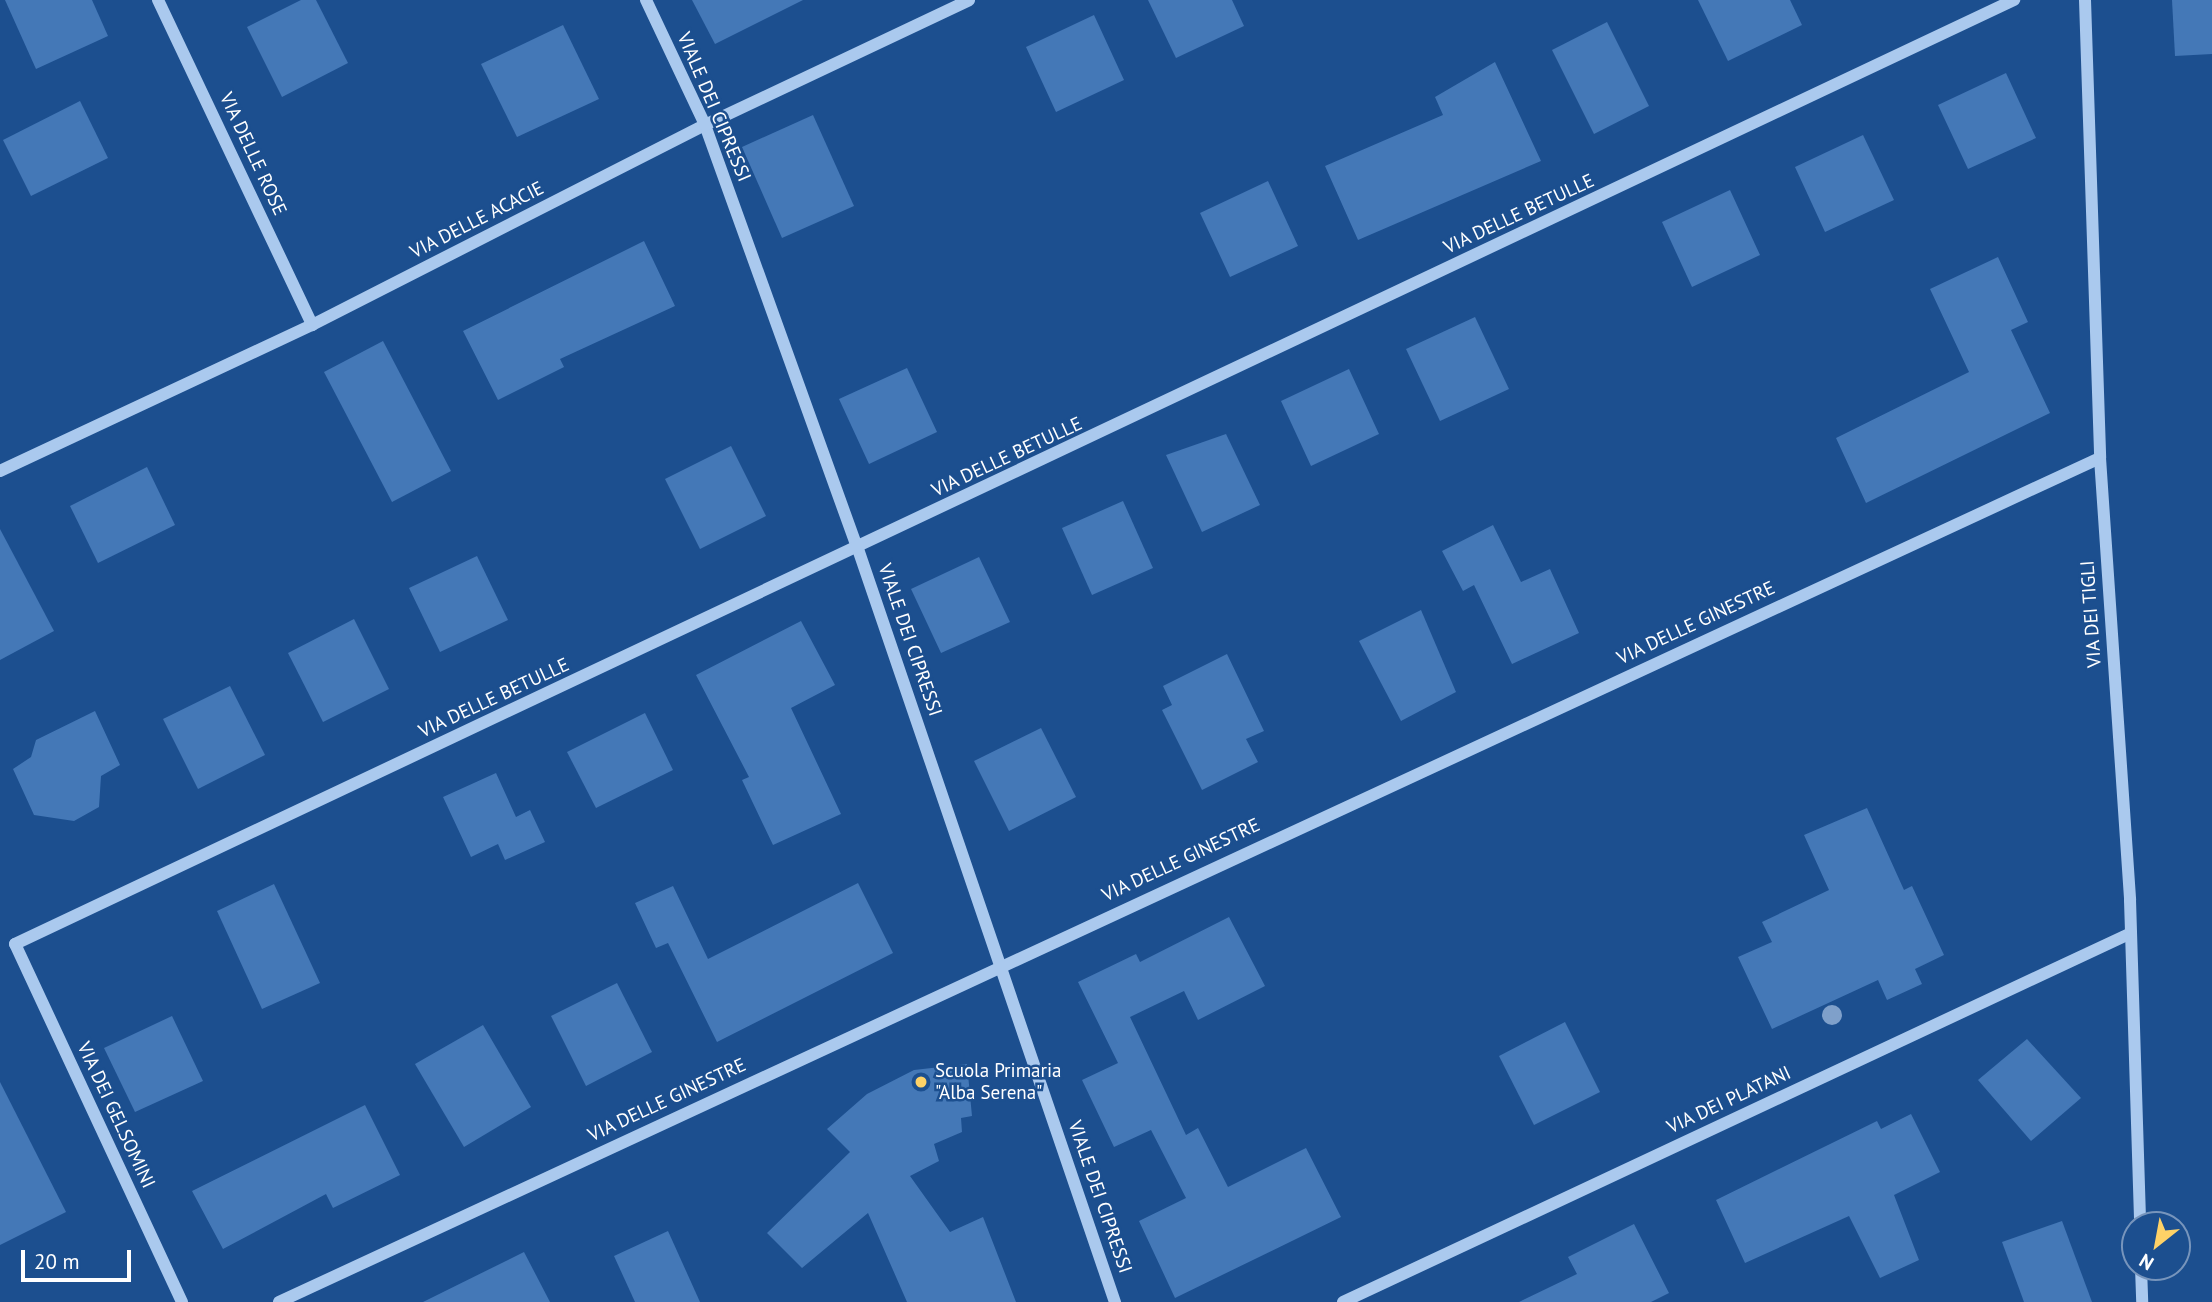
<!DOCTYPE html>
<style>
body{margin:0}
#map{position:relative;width:2212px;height:1302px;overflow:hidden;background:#1c4f8f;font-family:"PT Sans",sans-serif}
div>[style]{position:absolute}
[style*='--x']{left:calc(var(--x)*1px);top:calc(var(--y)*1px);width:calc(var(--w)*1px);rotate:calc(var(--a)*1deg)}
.building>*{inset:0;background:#4478b7}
.minor>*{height:12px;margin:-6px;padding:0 6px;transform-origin:6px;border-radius:6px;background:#aac9ee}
.trees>*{width:20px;height:20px;margin:-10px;border-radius:50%;background:#7fa0ca}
.dots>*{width:19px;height:19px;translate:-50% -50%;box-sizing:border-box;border:4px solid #1c4f8f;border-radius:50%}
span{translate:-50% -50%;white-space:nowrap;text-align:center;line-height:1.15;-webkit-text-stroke:5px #1c4f8f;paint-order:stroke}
.street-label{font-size:19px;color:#fff}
.poi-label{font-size:19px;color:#fff}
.left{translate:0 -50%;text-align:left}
.north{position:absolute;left:2121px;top:1211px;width:70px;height:70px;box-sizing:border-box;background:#1c4f8f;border:2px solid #7795bc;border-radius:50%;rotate:211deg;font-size:19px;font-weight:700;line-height:28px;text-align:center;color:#fff}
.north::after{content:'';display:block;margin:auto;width:24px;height:32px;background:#fed267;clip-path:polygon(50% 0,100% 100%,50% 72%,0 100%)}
.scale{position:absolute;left:21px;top:1250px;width:110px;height:32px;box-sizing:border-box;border:4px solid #fff;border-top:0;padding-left:9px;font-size:21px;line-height:24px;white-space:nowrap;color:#fff;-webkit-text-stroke:5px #1c4f8f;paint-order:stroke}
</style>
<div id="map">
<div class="building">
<div style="clip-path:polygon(5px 0,92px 0,108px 36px,36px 69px)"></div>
<div style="clip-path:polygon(301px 0,316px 0,348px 63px,282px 97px,247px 27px)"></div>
<div style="clip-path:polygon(692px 0,803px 0,715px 44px)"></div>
<div style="clip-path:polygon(1148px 0,1232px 0,1244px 26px,1176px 58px)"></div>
<div style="clip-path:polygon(1698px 0,1790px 0,1802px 25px,1728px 61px)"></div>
<div style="clip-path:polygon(2172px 0,2212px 0,2212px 54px,2175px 56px)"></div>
<div style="clip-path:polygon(1094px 15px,1124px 80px,1056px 112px,1026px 47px)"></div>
<div style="clip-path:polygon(1607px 22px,1649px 106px,1594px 134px,1552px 50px)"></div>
<div style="clip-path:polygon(563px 25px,599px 99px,517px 137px,481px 64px)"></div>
<div style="clip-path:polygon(1495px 62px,1541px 161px,1358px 240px,1325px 166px,1443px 115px,1435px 97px)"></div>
<div style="clip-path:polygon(2006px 73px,2036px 138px,1968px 169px,1938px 105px)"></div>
<div style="clip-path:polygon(80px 101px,108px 158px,31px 196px,3px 140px)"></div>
<div style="clip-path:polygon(813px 115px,854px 206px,782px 238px,742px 147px)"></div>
<div style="clip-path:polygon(1863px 135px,1894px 200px,1825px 232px,1795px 167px)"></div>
<div style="clip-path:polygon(1268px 181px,1298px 246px,1230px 277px,1200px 213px)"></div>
<div style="clip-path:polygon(1730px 190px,1760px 255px,1692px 287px,1662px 222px)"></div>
<div style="clip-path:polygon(644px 241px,675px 306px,560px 359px,564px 367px,498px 400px,463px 331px)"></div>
<div style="clip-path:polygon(1998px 257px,2028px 322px,2011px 330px,2050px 413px,1866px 503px,1836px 438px,1969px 372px,1930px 289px)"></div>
<div style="clip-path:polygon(1475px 317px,1509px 389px,1440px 421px,1406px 349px)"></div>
<div style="clip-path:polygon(383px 341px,451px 471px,392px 502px,324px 372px)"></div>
<div style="clip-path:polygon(907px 368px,937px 432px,869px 464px,839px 399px)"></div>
<div style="clip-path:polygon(1349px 369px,1379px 434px,1311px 466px,1281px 401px)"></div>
<div style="clip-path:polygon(1226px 434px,1260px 505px,1202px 532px,1166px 455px)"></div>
<div style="clip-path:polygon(731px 446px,766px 516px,700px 549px,665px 479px)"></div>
<div style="clip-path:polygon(147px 467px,175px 525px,98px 563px,70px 506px)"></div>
<div style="clip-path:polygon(1123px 501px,1153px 568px,1092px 595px,1062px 528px)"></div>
<div style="clip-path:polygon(1493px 525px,1521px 582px,1550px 569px,1579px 633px,1512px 664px,1474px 585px,1463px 591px,1442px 551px)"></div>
<div style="clip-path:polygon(0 529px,54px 631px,0 660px)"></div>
<div style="clip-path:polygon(477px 556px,508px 620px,440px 652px,409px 588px)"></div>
<div style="clip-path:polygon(979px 557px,1010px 622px,941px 653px,911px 589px)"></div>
<div style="clip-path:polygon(1421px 610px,1456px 692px,1401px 721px,1359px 641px)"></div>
<div style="clip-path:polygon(354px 619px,389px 689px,323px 722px,288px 653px)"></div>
<div style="clip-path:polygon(801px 621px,835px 685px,791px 708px,841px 814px,773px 845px,742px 780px,749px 777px,696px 675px)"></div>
<div style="clip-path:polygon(1227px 654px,1264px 731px,1246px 739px,1258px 762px,1202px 790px,1162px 710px,1172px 705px,1163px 686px)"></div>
<div style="clip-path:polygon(230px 686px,265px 755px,198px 789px,163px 719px)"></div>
<div style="clip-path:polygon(95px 711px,120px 765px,101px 776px,99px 807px,74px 821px,34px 815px,13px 769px,31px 757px,36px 740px)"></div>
<div style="clip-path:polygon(645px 713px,673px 770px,596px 808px,567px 752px)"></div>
<div style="clip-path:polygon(1041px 728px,1076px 797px,1009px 831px,974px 761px)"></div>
<div style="clip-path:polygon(496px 773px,516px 817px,530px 810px,545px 842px,505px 860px,498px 844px,471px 857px,443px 797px)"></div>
<div style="clip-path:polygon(1867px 808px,1904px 890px,1912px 886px,1944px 955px,1915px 969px,1922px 984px,1887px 1000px,1878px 980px,1772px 1029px,1738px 957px,1772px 942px,1762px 922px,1829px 890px,1804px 835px)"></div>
<div style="clip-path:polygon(858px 883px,893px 953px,717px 1042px,668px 943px,656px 948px,635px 903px,673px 886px,708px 959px)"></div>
<div style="clip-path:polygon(274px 884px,320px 983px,262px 1009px,217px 911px)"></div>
<div style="clip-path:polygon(1229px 917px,1265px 986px,1198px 1020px,1184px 991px,1130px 1017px,1186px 1135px,1198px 1128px,1228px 1187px,1306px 1148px,1341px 1217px,1175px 1298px,1139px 1221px,1186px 1198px,1151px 1130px,1114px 1147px,1082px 1080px,1118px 1063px,1078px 982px,1136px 954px,1140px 962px)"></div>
<div style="clip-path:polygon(617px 983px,652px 1052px,586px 1086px,551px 1016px)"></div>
<div style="clip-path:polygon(172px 1016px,203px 1081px,135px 1112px,104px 1048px)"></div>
<div style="clip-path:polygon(1565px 1022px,1600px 1092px,1534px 1125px,1499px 1056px)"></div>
<div style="clip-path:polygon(483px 1025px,531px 1107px,464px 1147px,415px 1064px)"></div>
<div style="clip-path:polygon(2027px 1039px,2081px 1098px,2031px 1141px,1978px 1080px)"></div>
<div style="clip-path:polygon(967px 1064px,972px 1116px,961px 1118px,962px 1132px,934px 1144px,939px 1161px,910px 1176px,950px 1232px,983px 1217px,1016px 1302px,907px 1302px,868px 1213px,802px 1268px,767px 1233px,850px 1152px,827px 1129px,867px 1094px,914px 1070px)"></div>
<div style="clip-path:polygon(0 1082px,66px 1212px,0 1245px)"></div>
<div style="clip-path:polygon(365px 1105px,400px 1175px,333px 1208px,326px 1194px,223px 1249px,192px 1191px)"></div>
<div style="clip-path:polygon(1911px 1114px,1940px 1172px,1894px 1195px,1919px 1260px,1880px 1278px,1849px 1216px,1745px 1263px,1716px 1200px,1877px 1121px,1881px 1129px)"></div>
<div style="clip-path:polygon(2062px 1221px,2092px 1302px,2024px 1302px,2002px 1242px)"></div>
<div style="clip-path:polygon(1634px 1224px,1669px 1293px,1651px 1302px,1519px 1302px,1577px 1274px,1568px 1257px)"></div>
<div style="clip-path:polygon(668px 1231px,700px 1302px,635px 1302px,614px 1256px)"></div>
<div style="clip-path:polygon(524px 1252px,550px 1302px,423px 1302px)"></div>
</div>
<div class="minor">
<div style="--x:158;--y:0;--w:360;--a:64.6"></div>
<div style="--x:646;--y:0;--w:138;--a:64.7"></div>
<div style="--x:705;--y:125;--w:451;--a:70.2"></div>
<div style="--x:858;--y:549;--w:796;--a:71.16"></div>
<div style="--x:2085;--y:0;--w:458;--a:88.1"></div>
<div style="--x:2100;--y:458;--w:443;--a:86.1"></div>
<div style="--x:2130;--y:900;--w:325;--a:88.2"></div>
<div style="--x:0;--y:471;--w:344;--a:-25.1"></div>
<div style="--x:312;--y:325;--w:441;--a:-27"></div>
<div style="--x:705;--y:125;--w:292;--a:-25.3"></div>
<div style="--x:2141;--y:1267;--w:35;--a:88"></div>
<div style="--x:182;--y:1302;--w:395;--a:-115"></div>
<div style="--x:15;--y:944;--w:2211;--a:-25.28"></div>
<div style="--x:279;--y:1302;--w:2007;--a:-24.87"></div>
<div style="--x:1343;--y:1302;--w:870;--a:-25.09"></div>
</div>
<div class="trees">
<div style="left:1832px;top:1015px"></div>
</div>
<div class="dots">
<div style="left:921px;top:1082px;background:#fed267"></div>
</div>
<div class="street-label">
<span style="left:714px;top:107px;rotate:67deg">VIALE DEI CIPRESSI</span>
<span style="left:253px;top:154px;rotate:65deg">VIA DELLE ROSE</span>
<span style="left:1519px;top:214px;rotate:-25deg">VIA DELLE BETULLE</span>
<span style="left:477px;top:220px;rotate:-27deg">VIA DELLE ACACIE</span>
<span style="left:1007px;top:457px;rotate:-25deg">VIA DELLE BETULLE</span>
<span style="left:2091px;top:614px;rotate:-94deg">VIA DEI TIGLI</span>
<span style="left:1696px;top:623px;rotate:-25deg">VIA DELLE GINESTRE</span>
<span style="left:910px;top:640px;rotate:71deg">VIALE DEI CIPRESSI</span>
<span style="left:494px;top:698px;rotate:-25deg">VIA DELLE BETULLE</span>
<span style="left:1181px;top:860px;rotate:-25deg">VIA DELLE GINESTRE</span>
<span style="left:667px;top:1100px;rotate:-25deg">VIA DELLE GINESTRE</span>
<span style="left:1729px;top:1100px;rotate:-25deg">VIA DEI PLATANI</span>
<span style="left:116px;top:1115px;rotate:65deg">VIA DEI GELSOMINI</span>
<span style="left:1100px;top:1197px;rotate:71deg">VIALE DEI CIPRESSI</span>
</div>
<div class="poi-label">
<span class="left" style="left:935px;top:1082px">Scuola Primaria<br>"Alba Serena"</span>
</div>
<div class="north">N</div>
<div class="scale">20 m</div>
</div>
